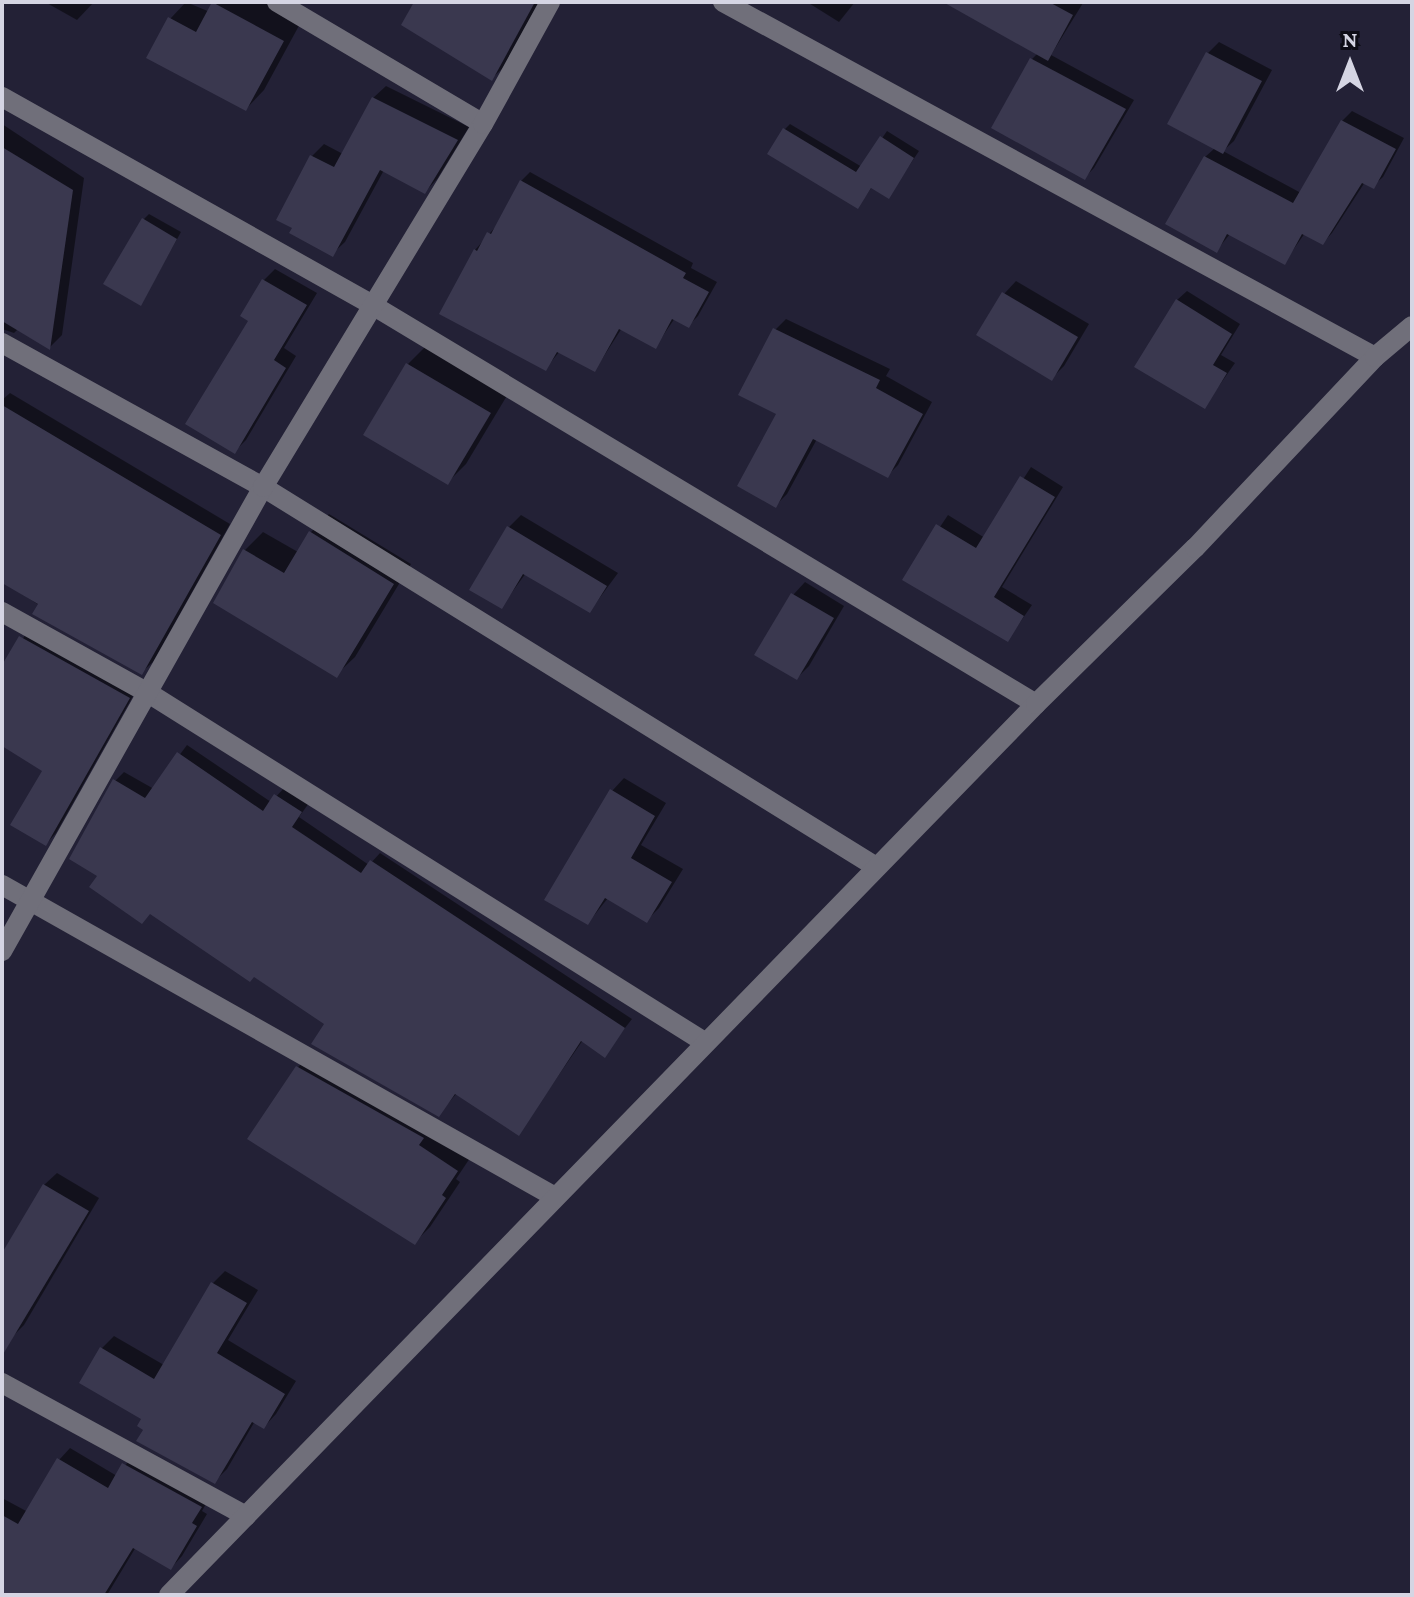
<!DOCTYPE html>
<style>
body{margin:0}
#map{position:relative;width:1414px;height:1597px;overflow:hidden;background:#232136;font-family:"Crimson Pro",serif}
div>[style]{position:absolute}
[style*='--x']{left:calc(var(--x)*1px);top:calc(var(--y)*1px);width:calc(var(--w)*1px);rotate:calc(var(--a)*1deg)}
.shadow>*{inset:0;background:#0007}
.building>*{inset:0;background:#3a384f}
.minor>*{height:20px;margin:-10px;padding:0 10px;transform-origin:10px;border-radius:10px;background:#706f7a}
span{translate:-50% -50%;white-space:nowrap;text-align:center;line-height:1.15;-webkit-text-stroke:6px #0d0c15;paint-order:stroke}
.frame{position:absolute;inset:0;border:4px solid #d5d5e3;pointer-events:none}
.north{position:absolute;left:1310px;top:24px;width:80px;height:80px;-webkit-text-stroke:6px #0d0c15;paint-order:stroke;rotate:0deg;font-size:22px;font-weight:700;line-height:32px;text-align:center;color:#d5d5e3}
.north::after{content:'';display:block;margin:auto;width:28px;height:36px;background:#d5d5e3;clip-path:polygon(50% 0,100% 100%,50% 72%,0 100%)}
</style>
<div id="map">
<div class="shadow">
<div style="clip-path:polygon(45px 2px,94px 2px,77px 20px)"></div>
<div style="clip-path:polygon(186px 2px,210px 12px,215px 2px,264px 2px,301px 22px,264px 90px,246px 109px,170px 19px)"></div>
<div style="clip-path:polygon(417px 2px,539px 2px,503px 68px,491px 79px)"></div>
<div style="clip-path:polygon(807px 2px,855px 2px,839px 22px)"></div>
<div style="clip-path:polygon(946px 2px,1083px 3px,1051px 55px,1134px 100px,1094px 168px,1084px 178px,1032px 59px,1038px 53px)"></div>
<div style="clip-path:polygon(1219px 42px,1272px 70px,1234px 141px,1223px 151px,1301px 193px,1342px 121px,1352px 111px,1404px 138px,1383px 177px,1373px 186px,1365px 182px,1332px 233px,1323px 243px,1305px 233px,1284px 263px,1230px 234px,1217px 250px,1205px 157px,1215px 148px,1208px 53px)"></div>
<div style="clip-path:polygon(386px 86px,469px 127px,437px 179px,425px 192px,384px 170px,345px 242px,332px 254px,312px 156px,324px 144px,343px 154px,373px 98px)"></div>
<div style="clip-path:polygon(2px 124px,84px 178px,62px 335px,50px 347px,18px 329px,14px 333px,2px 329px)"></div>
<div style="clip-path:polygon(790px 124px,862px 167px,887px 131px,919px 151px,889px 196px,872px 187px,858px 207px,784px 130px)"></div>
<div style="clip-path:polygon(530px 172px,693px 263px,691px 268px,717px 282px,698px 316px,689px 325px,675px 318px,656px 346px,622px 328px,595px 370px,560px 351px,546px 368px,475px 250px,498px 224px,521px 181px)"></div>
<div style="clip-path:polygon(149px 214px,181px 232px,141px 304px,144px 219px)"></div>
<div style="clip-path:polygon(275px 269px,317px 293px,284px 348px,296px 356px,246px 440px,235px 451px,251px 320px,264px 280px)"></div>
<div style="clip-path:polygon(1016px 281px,1089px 324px,1064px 366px,1052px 378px,1004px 294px)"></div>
<div style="clip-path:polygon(1187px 291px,1240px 324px,1221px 355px,1235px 363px,1205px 406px,1177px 300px)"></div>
<div style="clip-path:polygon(786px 319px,890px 369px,886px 376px,932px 402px,898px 465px,887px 476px,817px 439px,787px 494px,776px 505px,779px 414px,775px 330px)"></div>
<div style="clip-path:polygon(426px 346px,508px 394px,466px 464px,447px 483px,408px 364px)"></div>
<div style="clip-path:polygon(10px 393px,230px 524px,153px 662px,142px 672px,2px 581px,2px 400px)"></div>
<div style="clip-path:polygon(1031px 467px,1063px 487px,1002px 587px,1032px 605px,1008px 640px,905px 579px,948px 515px,985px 538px)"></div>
<div style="clip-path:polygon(329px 514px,411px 564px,355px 657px,336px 675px,215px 602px,245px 550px,263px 532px,298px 552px,311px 532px)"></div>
<div style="clip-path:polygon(521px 515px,618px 573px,590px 611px,526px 573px,502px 606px,472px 589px,509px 527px)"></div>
<div style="clip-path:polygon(805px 582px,844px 606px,809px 666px,797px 678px,793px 595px)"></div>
<div style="clip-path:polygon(31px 627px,138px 687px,56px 833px,46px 844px,45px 770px,2px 738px,2px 668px)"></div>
<div style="clip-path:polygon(187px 745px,271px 802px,285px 787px,309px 803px,299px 817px,369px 865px,380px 853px,632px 1019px,604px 1055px,583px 1040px,518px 1134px,457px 1093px,439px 1114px,326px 1024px,100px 875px,115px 781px,124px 772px,154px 789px)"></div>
<div style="clip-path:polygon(624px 778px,666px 803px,641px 845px,683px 869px,659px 908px,647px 920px,608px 898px,588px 923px,612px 791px)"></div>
<div style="clip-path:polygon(313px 1052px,472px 1155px,456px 1179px,460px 1182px,430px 1227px,415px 1242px,298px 1067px)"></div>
<div style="clip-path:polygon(57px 1173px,99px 1198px,24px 1325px,12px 1337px,2px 1331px,2px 1256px,44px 1185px)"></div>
<div style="clip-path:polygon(225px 1271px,258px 1290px,228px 1340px,296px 1381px,276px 1414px,264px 1427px,255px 1421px,227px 1469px,214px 1482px,146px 1429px,143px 1419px,82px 1382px,102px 1348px,114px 1336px,164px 1365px,213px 1283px)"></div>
<div style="clip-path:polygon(70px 1448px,117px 1476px,135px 1453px,211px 1495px,202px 1511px,207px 1514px,182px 1556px,171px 1568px,136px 1547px,107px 1595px,2px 1595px,2px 1498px,28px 1512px,59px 1460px)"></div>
</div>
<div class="building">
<div style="clip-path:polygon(212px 2px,284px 41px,246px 111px,146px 58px,168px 17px,196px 32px)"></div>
<div style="clip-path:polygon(414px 2px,535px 2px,492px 81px,401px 25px)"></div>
<div style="clip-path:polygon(943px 2px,1049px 2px,1073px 15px,1048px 61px)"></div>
<div style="clip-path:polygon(1206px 52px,1262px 81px,1223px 154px,1167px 124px)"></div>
<div style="clip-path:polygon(1030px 58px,1126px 109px,1085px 180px,991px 128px)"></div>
<div style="clip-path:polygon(372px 97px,458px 140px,425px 194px,380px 170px,333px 257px,289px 233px,292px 228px,276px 220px,310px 155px,334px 167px)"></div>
<div style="clip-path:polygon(1341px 120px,1396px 149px,1374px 189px,1362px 183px,1323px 245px,1302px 234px,1285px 265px,1227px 234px,1217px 253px,1165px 224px,1204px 156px,1293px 203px)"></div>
<div style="clip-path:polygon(783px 128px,856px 172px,880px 136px,914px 158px,889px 199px,871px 188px,858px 209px,767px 154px)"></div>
<div style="clip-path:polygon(2px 147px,73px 190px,50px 350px,2px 321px)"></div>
<div style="clip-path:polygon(520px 180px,686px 273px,683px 278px,709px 292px,689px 328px,672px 319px,656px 349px,619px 329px,595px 372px,557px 352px,546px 371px,439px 314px,474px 249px,477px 251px,487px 232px,491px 234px)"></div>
<div style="clip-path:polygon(142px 218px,177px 239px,141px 306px,103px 284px)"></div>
<div style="clip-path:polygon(262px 279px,307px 305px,274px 360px,286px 368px,235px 454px,185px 424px,248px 321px,240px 316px)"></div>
<div style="clip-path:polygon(1002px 292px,1078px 337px,1052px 381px,976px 335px)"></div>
<div style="clip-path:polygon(1176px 299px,1232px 334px,1213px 365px,1227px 373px,1205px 409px,1134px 367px)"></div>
<div style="clip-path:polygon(773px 328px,880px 380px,876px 388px,923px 414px,888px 478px,813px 439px,776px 508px,737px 486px,776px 414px,738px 395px)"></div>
<div style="clip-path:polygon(406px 363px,491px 413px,448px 485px,363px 435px)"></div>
<div style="clip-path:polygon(2px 405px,221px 535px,142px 675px,32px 614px,38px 604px,2px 583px)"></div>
<div style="clip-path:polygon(1020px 476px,1055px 497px,994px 597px,1024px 616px,1008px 642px,902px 580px,936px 524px,976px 548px)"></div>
<div style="clip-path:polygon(507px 526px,607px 586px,590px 613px,523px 574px,502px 609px,469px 590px)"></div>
<div style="clip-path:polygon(309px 531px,394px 584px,337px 678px,213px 603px,243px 549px,284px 573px)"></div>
<div style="clip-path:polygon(791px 593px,834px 618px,797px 680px,754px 655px)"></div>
<div style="clip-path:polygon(19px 636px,130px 698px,46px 846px,10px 825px,42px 771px,2px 746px,2px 665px)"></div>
<div style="clip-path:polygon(177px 752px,263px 811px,274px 794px,302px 812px,292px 827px,361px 873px,370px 860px,625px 1028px,605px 1058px,581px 1041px,519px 1136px,455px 1094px,439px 1117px,311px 1044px,324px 1024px,254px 977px,250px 982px,150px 914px,142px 924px,89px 887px,97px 876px,69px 859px,113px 779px,145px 798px)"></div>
<div style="clip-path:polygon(610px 789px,655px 816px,631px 858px,672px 882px,647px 923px,605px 898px,588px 925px,544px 900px)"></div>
<div style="clip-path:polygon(296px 1066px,424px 1138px,419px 1145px,458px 1171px,442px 1195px,446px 1198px,415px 1245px,247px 1139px)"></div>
<div style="clip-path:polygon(43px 1184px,89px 1211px,2px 1356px,2px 1253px)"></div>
<div style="clip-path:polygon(211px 1282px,247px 1303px,217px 1353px,285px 1394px,264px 1429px,252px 1422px,215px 1484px,136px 1441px,143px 1430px,137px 1426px,141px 1419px,79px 1383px,100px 1347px,154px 1379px)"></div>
<div style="clip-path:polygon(57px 1458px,108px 1488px,122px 1463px,202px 1507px,192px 1523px,197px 1526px,171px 1570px,133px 1548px,104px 1595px,2px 1595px,2px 1515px,18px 1524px)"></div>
</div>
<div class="minor">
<div style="--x:277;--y:2;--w:239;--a:30.6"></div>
<div style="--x:723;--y:2;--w:742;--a:28.57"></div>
<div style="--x:2;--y:97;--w:427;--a:29.3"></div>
<div style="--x:374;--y:306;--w:772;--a:31.01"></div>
<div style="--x:2;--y:343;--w:298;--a:28.9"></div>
<div style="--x:263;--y:487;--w:721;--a:31.79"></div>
<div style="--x:2;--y:612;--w:169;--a:29"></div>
<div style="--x:150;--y:694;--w:656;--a:32.12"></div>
<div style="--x:2;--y:885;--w:635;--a:29.43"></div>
<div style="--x:2;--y:951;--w:532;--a:-60.64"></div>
<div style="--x:263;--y:487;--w:424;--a:-58.8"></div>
<div style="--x:483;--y:124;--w:139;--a:-61.2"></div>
<div style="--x:2;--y:1383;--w:278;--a:28.6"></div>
<div style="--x:169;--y:1595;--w:1243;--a:-45.78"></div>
<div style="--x:1036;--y:704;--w:223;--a:-44.5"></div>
<div style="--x:1195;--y:548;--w:262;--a:-46.7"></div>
<div style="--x:1375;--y:357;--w:48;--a:-40"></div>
</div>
<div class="frame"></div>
<div class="north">N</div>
</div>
